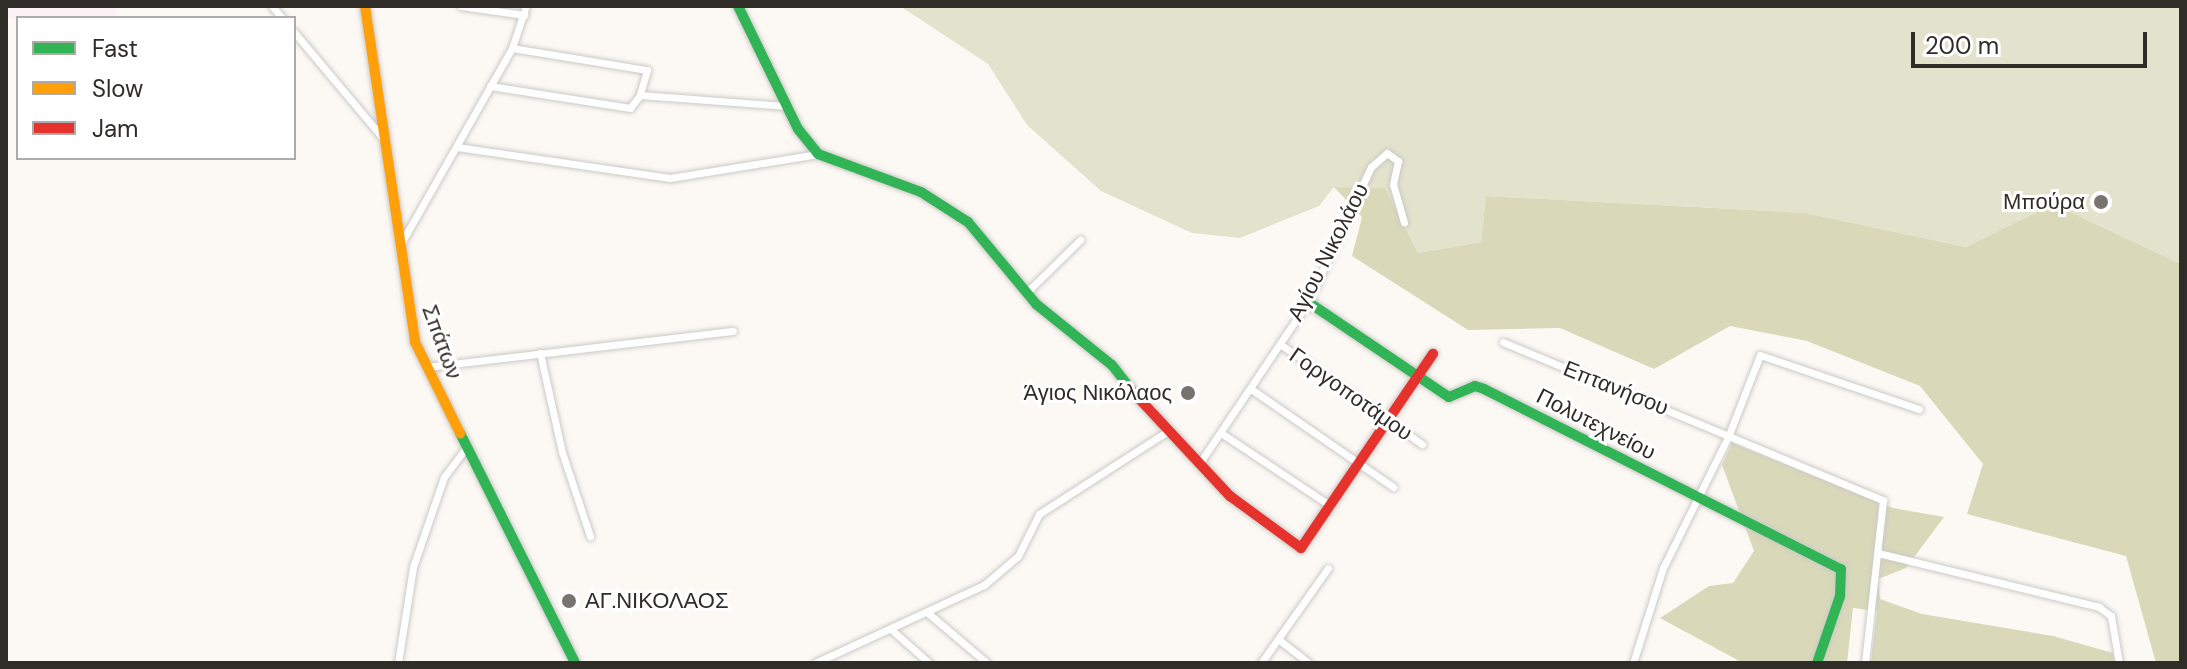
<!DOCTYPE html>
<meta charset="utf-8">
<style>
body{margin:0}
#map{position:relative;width:2187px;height:669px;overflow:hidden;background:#fcf9f5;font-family:"DM Sans",sans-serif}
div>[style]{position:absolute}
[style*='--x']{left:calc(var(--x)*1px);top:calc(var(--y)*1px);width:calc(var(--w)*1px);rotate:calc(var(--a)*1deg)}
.commercial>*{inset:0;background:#fdf0f6}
.green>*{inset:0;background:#e3e3cd}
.forest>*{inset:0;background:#d9d9ba}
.roads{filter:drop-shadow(0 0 2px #ccc9c5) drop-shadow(0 0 2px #ccc9c5)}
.street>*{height:7px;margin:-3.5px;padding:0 3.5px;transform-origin:3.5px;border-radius:3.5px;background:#fffefe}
.fast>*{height:10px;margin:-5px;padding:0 5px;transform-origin:5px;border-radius:5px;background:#30b455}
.slow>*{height:10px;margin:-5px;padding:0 5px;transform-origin:5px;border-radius:5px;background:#ff9f0a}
.jam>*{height:10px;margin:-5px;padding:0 5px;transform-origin:5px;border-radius:5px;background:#e5322d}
.dots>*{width:22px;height:22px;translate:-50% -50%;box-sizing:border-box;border:4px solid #fff;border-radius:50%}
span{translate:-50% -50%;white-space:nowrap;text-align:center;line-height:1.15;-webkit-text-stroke:6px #fff;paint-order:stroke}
.poi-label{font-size:22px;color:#302c28}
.right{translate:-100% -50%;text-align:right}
.left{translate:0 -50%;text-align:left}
.street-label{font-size:22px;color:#302c28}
.frame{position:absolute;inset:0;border:8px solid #302c28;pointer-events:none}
.legend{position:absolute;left:16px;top:16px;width:280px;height:144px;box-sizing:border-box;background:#fff;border:2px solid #acaba9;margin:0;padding:10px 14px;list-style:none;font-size:24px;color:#302c28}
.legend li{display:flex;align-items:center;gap:16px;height:40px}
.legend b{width:40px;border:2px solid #acaba9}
.scale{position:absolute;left:1911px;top:32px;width:236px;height:36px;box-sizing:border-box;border:4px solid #302c28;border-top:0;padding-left:10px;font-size:24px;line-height:28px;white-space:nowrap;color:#302c28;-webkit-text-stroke:6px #fff;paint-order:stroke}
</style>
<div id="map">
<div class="commercial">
<div style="clip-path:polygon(6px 6px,118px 6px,115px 18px,18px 20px,6px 17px)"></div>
</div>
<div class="green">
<div style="clip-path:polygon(900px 6px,2181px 6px,2181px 264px,2053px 204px,1966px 247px,1806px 213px,1486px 196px,1481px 242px,1418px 253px,1385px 188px,1334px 187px,1319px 206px,1240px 238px,1192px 233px,1101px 191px,1027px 125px,988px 64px)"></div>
</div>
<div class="forest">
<div style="clip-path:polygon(1334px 187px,1385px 188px,1418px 253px,1481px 242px,1486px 196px,1806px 213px,1966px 247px,2053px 204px,2181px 264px,2181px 663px,2156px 663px,2126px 556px,1967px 514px,1983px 464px,1920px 386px,1807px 341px,1730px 326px,1654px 369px,1560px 328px,1468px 330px,1352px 256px,1362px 217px)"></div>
<div style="clip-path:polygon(1732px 443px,1893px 508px,1944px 517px,1906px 568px,1878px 579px,1880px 599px,1922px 614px,2053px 636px,2113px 653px,2115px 663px,1878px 663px,1871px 661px,1877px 611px,1853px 608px,1847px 663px,1743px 663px,1660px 618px,1709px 586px,1733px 583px,1754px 551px,1722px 465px)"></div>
</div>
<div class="roads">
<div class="street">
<div style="--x:272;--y:6;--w:16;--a:50"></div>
<div style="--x:461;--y:6;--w:64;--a:8.1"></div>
<div style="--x:294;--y:32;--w:138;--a:50"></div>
<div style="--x:512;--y:48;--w:137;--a:9.3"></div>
<div style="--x:647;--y:70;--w:26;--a:106"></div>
<div style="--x:490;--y:86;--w:142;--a:8.9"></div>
<div style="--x:630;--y:108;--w:16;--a:-52"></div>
<div style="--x:640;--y:95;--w:145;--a:4.3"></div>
<div style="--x:457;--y:147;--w:215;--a:8.3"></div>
<div style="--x:670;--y:178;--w:150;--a:-9.2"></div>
<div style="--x:399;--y:247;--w:229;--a:-60.4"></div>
<div style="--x:512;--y:48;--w:44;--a:-71.6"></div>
<div style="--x:1026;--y:293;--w:76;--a:-44.5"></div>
<div style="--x:1503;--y:342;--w:412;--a:22.6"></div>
<div style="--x:1883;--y:500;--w:164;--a:96.3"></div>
<div style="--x:1280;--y:344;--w:174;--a:35.2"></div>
<div style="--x:540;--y:353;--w:101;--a:77.5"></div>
<div style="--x:562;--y:452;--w:89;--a:71.6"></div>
<div style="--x:426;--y:367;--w:309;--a:-6.7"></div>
<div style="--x:1251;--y:389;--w:173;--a:34.6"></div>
<div style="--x:1221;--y:433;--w:132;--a:33.6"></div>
<div style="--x:1201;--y:461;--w:192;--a:-56.1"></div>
<div style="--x:1308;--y:302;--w:149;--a:-65"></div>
<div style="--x:1371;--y:167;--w:21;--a:-41"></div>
<div style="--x:1387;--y:153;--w:14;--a:36"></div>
<div style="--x:1398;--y:161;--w:24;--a:102"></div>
<div style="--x:1393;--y:184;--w:40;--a:74"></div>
<div style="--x:1878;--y:553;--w:228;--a:13.7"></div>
<div style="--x:2099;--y:607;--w:15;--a:37"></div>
<div style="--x:2111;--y:616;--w:48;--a:80.3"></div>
<div style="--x:928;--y:613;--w:77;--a:40.3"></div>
<div style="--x:893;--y:631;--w:48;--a:41.6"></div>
<div style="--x:1278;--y:639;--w:39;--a:38"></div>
<div style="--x:398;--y:663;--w:97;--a:-81.1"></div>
<div style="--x:413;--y:567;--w:95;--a:-71"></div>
<div style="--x:444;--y:477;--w:36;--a:-53"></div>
<div style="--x:815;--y:663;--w:186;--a:-24.8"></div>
<div style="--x:984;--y:585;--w:45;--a:-40.5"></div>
<div style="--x:1018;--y:556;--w:47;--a:-63.4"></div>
<div style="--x:1039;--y:514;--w:151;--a:-32.8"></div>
<div style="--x:1261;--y:663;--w:116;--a:-54.8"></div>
<div style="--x:1633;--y:663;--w:100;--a:-72.5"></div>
<div style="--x:1663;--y:568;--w:146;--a:-63.6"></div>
<div style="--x:1728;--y:437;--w:88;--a:-68.7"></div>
<div style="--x:1760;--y:355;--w:168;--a:18.8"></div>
</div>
<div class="fast">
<div style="--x:738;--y:6;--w:137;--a:64"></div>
<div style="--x:798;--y:129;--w:32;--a:51"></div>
<div style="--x:818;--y:154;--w:110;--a:20.3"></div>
<div style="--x:921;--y:192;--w:56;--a:32.6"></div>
<div style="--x:968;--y:222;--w:107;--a:50.3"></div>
<div style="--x:1036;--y:304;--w:97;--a:38.8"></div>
<div style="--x:1112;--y:365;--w:33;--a:52"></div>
<div style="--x:1308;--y:302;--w:170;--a:34"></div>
<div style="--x:1449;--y:397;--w:28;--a:-23"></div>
<div style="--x:1475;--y:386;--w:9;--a:18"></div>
<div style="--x:1484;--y:389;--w:400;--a:26.8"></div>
<div style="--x:1841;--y:569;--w:27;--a:92"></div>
<div style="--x:1840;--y:596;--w:71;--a:108.9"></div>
<div style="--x:460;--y:433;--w:257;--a:63.4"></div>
</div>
<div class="slow">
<div style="--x:365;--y:6;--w:340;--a:81.5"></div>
<div style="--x:415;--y:342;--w:102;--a:63.7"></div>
</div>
<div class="jam">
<div style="--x:1132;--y:391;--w:144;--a:47"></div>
<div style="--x:1230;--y:496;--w:88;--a:36.2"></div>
<div style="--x:1301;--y:548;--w:235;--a:-55.8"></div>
</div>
</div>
<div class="dots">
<div style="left:2101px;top:202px;background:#777470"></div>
<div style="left:1188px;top:393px;background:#777470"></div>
<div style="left:569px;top:601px;background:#777470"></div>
</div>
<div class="poi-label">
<span class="right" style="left:2085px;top:202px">Μπούρα</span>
<span class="right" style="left:1172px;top:393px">Άγιος Νικόλαος</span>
<span class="left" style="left:585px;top:601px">ΑΓ.ΝΙΚΟΛΑΟΣ</span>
</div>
<div class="street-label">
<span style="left:1328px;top:252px;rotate:-63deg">Αγίου Νικολάου</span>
<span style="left:442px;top:342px;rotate:70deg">Σπάτων</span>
<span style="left:1616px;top:388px;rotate:22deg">Επτανήσου</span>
<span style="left:1351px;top:394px;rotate:35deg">Γοργοποτάμου</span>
<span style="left:1596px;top:424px;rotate:27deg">Πολυτεχνείου</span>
</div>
<div class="frame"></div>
<ul class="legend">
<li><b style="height:10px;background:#30b455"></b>Fast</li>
<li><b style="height:10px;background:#ff9f0a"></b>Slow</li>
<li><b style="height:10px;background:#e5322d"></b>Jam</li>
</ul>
<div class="scale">200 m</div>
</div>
